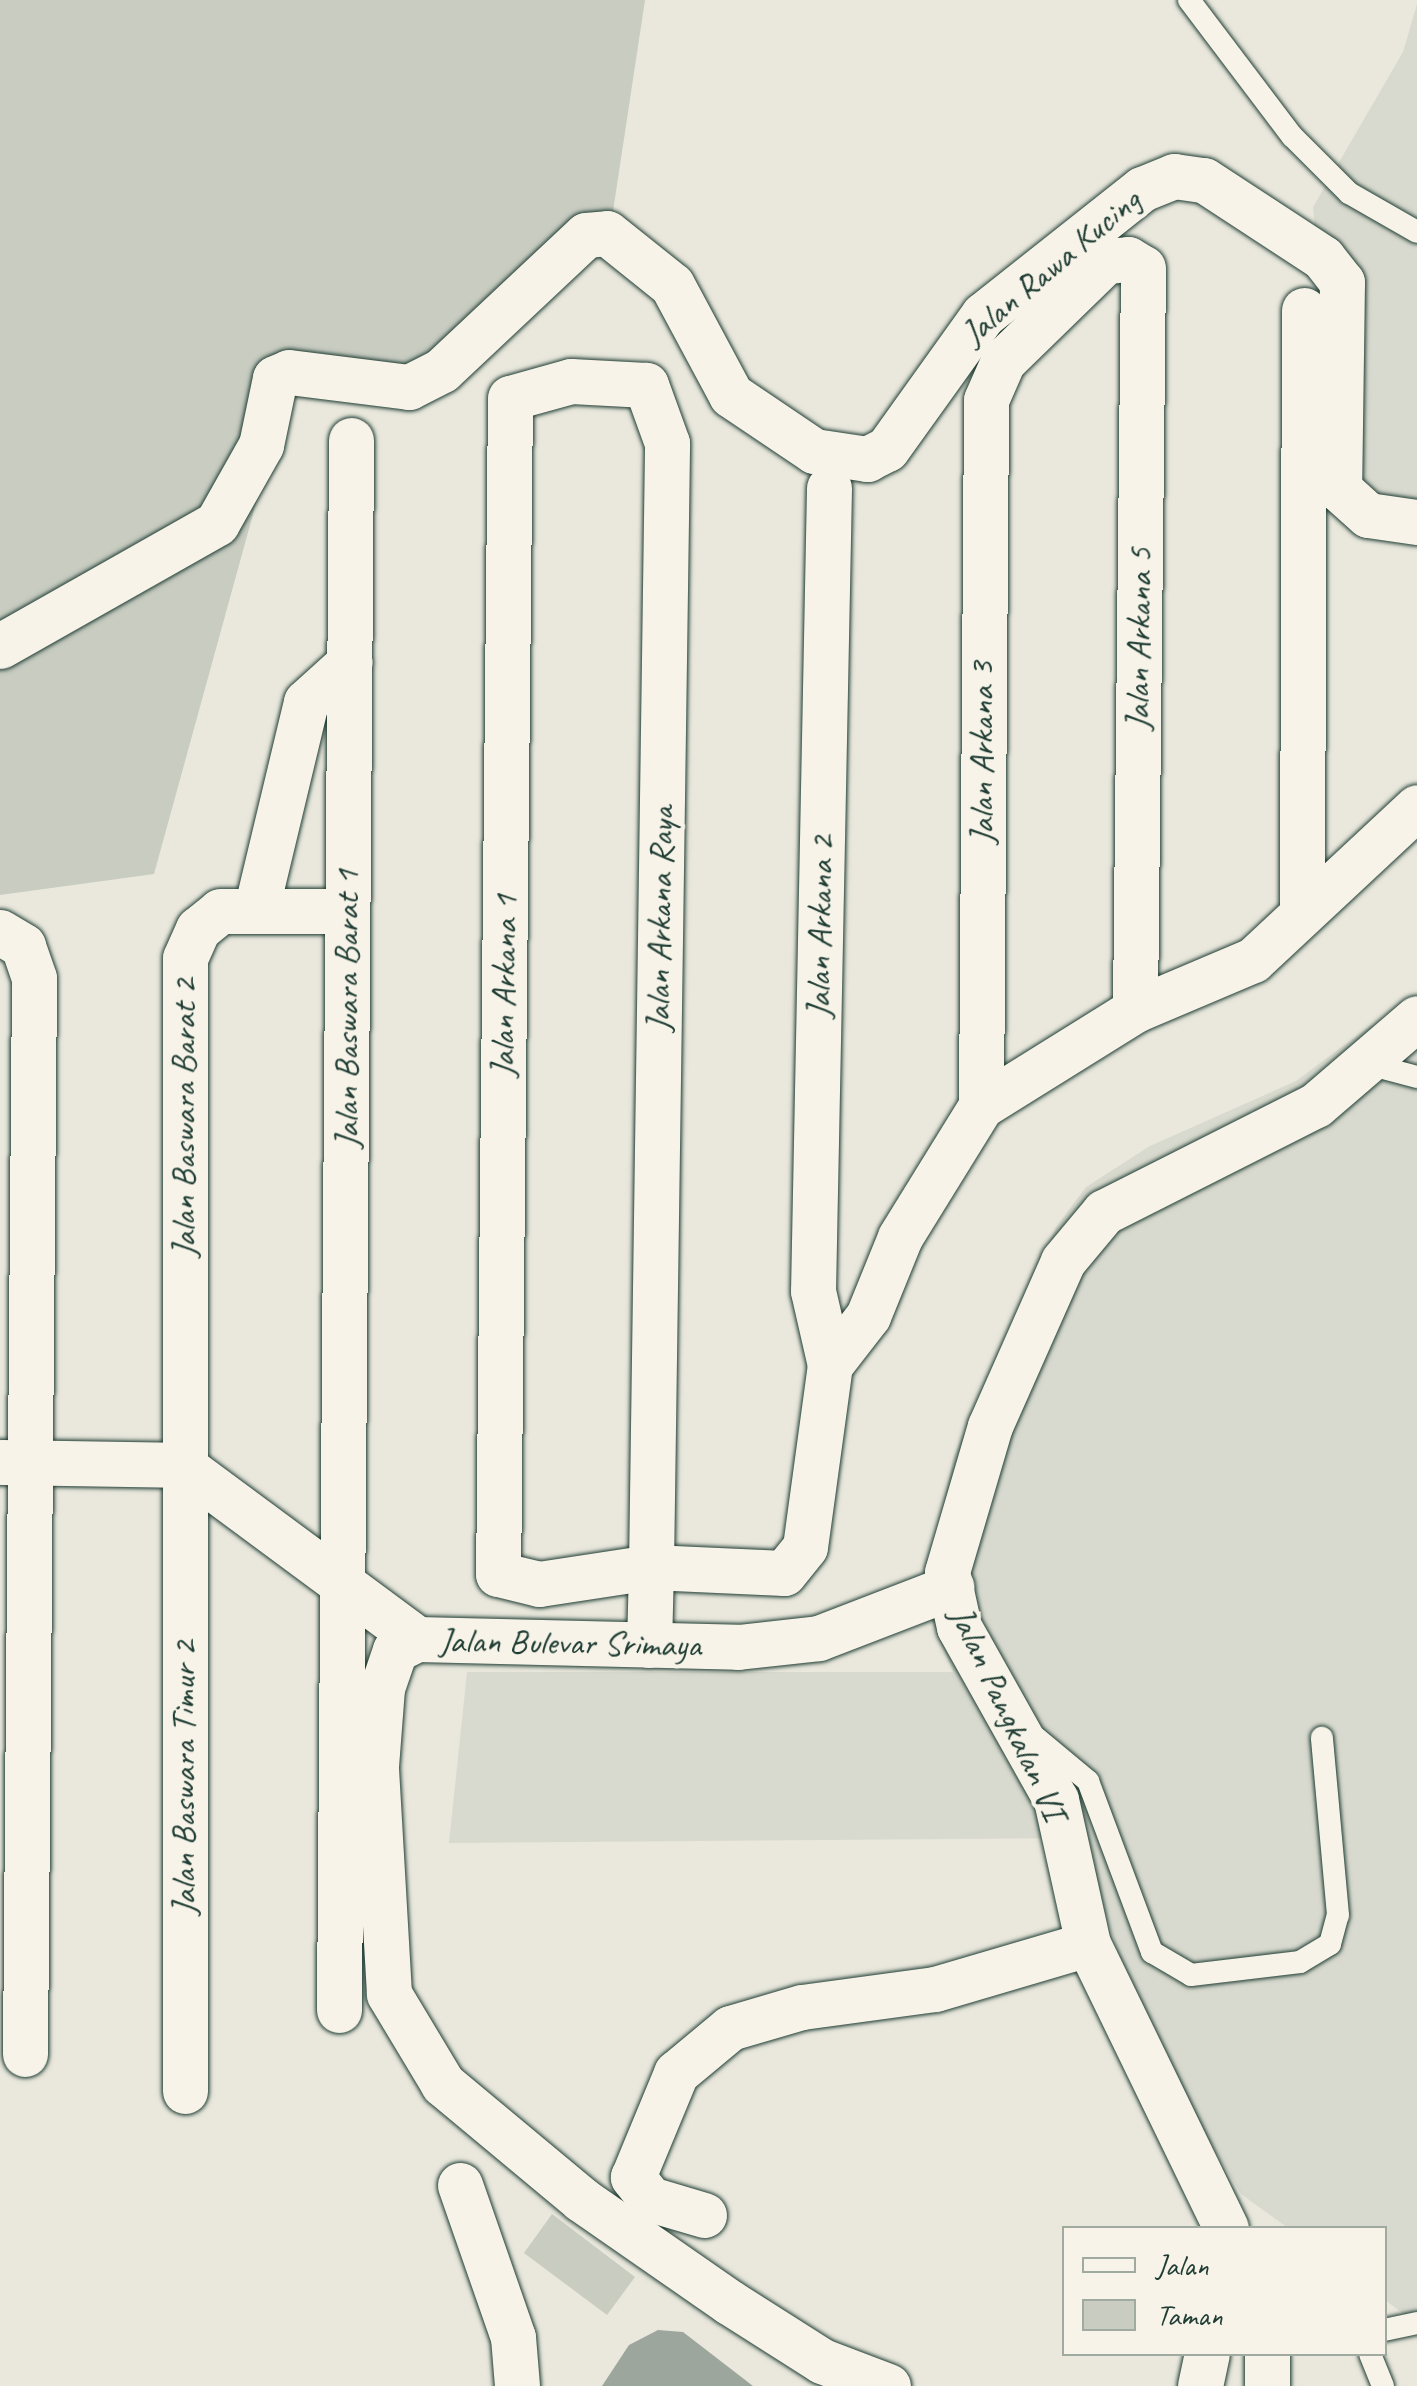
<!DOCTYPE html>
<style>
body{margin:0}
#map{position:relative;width:1417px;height:2386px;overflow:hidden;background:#eae8dd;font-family:Caveat,sans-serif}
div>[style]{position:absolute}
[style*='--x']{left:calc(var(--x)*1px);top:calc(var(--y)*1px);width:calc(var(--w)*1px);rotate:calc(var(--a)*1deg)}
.built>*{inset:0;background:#d9dacf}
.green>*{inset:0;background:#c8ccc1}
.water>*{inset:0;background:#9ca69c}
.roads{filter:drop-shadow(0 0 2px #1f3d34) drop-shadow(0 0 2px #1f3d34)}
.lane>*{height:22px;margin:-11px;padding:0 11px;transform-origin:11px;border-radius:11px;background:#f7f3e8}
.street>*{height:45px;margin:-22.5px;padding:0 22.5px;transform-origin:22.5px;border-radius:22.5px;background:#f7f3e8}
span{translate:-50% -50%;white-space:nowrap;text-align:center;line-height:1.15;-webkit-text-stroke:8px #f7f3e8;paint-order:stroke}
.street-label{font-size:35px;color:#1f3d34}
.legend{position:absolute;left:1062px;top:2226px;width:325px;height:130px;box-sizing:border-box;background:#f7f3e8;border:2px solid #a1aaa0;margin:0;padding:12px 18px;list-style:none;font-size:30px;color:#1f3d34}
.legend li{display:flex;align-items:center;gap:20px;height:50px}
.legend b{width:50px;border:2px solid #a1aaa0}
</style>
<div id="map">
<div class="built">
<div style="clip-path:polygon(1417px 4px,1417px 531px,1339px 512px,1313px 207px,1403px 52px)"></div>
<div style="clip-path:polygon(1371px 1025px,1417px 1044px,1417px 2324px,1385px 2300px,1384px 2228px,1288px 2228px,1241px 2194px,1144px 2032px,1081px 1838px,449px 1843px,467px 1672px,953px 1672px,925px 1604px,953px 1458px,1056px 1227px,1086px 1187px,1150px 1146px,1296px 1081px)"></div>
</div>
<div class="green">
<div style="clip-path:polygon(0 0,645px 0,612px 218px,432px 392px,288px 387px,154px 874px,0 895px)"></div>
<div style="clip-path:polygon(552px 2214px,635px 2277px,607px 2315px,524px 2253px)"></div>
</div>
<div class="water">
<div style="clip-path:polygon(658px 2330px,683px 2332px,753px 2386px,602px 2386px,629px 2345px)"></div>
</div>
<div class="roads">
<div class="lane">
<div style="--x:1189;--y:0;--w:171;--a:52.9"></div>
<div style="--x:1292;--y:136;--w:81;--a:45"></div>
<div style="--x:1349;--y:193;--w:78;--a:29.8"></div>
<div style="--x:1368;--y:1064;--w:51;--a:14.9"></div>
<div style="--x:1035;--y:1737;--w:69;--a:39.7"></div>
<div style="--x:1088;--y:1781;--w:183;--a:69.5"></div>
<div style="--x:1152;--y:1952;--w:45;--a:30.5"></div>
<div style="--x:1191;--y:1975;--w:110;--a:-6.8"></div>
<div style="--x:1300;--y:1962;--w:35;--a:-31"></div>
<div style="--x:1330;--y:1944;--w:30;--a:-75"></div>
<div style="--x:1338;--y:1915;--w:178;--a:-95.2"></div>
<div style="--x:1384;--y:2330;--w:34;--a:-12"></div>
<div style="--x:1370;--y:2354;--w:35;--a:68"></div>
</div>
<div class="street">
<div style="--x:829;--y:488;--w:803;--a:91.14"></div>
<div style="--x:813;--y:1291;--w:76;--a:77.1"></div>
<div style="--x:0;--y:646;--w:249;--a:-29.5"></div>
<div style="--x:217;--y:523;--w:90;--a:-60.6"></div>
<div style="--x:261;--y:445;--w:68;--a:-78.2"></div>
<div style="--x:275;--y:378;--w:15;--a:-23"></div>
<div style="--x:289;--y:372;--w:121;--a:7.1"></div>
<div style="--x:409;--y:387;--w:37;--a:-27"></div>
<div style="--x:442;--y:370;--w:197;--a:-43.2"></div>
<div style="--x:586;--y:235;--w:21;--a:-5"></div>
<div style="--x:607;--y:233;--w:83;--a:38.7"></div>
<div style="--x:672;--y:285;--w:125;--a:61.8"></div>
<div style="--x:731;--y:395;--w:100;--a:34"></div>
<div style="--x:814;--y:451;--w:54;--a:8.6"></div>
<div style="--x:867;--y:459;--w:22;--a:-27"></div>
<div style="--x:887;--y:449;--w:165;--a:-54.4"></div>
<div style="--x:983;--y:315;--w:203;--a:-38.4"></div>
<div style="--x:1142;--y:189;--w:35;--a:-22"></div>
<div style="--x:1174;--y:176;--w:30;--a:8"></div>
<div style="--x:1204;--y:180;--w:142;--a:33.2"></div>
<div style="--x:1323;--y:258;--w:31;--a:52"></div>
<div style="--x:1342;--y:282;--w:207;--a:90.8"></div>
<div style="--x:1339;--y:489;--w:39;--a:42"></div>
<div style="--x:1368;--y:515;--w:49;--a:8.1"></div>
<div style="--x:1302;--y:907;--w:597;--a:-89.81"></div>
<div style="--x:256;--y:910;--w:214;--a:-76.5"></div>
<div style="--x:306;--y:702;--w:59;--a:-42.3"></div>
<div style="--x:0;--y:932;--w:27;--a:31"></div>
<div style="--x:23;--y:946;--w:34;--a:71"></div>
<div style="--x:34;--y:978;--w:1076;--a:90.48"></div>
<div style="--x:981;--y:1106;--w:706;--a:-89.59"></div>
<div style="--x:986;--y:400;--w:43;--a:-66.4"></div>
<div style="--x:1003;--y:361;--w:144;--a:-44.2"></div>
<div style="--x:1106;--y:261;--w:22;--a:-5"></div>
<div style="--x:1128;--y:259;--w:17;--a:31"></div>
<div style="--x:1143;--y:268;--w:742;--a:90.62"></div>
<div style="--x:0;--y:1462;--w:182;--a:0.9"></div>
<div style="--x:182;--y:1465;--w:292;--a:36.5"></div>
<div style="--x:649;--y:1645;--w:78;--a:-88.5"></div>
<div style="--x:651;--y:1567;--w:1124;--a:-89.18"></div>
<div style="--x:667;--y:443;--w:62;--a:-109.9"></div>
<div style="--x:646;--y:385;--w:75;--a:-176.9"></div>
<div style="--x:571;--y:381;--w:63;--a:164.4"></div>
<div style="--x:510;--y:398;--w:1176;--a:90.58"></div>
<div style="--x:498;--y:1574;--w:42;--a:13.7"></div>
<div style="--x:539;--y:1584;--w:113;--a:-8.6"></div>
<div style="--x:651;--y:1567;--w:133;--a:2.6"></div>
<div style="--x:784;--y:1573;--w:33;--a:-51"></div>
<div style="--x:805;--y:1547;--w:184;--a:-82.2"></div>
<div style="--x:830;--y:1365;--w:62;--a:-52.2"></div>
<div style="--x:868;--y:1316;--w:85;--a:-67.9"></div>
<div style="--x:900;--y:1237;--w:154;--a:-58.3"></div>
<div style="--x:981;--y:1106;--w:181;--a:-31.9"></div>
<div style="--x:1135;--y:1010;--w:128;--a:-23"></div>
<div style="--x:1253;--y:960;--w:224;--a:-43"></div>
<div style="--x:339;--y:2010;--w:1570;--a:-89.56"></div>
<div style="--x:185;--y:2091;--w:1133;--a:-90"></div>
<div style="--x:185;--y:958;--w:32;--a:-66"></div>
<div style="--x:198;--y:929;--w:28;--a:-39"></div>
<div style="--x:220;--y:911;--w:127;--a:0"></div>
<div style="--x:460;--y:2185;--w:161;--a:70.8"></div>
<div style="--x:513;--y:2337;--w:49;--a:85.3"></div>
<div style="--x:704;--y:2215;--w:56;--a:-163.5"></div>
<div style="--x:650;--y:2199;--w:28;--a:-128"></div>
<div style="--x:633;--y:2177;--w:113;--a:-67.5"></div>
<div style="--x:676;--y:2073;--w:70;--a:-39.8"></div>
<div style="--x:730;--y:2028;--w:75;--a:-16.3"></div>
<div style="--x:802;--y:2007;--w:134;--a:-7.7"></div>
<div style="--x:935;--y:1989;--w:159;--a:-16.4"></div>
<div style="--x:1226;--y:2228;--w:316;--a:-115.9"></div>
<div style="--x:1088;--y:1944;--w:148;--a:-102.5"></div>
<div style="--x:1056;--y:1800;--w:198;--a:-119.3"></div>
<div style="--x:959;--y:1627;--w:56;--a:-102.3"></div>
<div style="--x:947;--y:1572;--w:152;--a:-73.6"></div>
<div style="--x:990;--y:1426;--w:180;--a:-66.1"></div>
<div style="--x:1063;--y:1261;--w:64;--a:-50.1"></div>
<div style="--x:1104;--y:1212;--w:237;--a:-26.8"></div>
<div style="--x:1316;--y:1105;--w:133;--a:-40.7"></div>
<div style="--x:888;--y:2386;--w:71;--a:-159.3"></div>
<div style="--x:822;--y:2361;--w:110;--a:-147.6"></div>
<div style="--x:729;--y:2302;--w:180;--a:-145.2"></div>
<div style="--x:581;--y:2199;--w:180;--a:-140.2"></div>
<div style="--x:443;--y:2084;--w:105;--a:-121"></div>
<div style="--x:389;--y:1994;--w:228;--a:-93.3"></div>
<div style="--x:376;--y:1766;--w:78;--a:-85.6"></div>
<div style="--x:382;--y:1688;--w:40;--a:-71.1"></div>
<div style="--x:395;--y:1650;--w:25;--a:-27"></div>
<div style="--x:417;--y:1639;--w:321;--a:1.4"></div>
<div style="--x:738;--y:1647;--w:81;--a:-6.3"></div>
<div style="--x:819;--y:1638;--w:142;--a:-21.1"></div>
<div style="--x:1200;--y:2386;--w:33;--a:-78"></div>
<div style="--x:1267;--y:2386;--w:32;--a:-90"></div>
</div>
</div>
<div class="street-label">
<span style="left:1051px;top:267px;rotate:-40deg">Jalan Rawa Kucing</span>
<span style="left:1139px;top:639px;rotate:-89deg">Jalan Arkana 5</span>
<span style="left:982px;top:753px;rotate:-90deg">Jalan Arkana 3</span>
<span style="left:660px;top:919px;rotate:-89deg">Jalan Arkana Raya</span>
<span style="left:820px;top:927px;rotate:-89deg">Jalan Arkana 2</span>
<span style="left:504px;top:986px;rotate:-89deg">Jalan Arkana 1</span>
<span style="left:347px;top:1009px;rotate:-90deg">Jalan Baswara Barat 1</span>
<span style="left:184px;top:1118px;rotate:-90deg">Jalan Baswara Barat 2</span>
<span style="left:570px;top:1643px;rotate:1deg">Jalan Bulevar Srimaya</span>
<span style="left:1008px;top:1713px;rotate:65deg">Jalan Pangkalan VI</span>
<span style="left:184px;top:1778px;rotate:-90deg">Jalan Baswara Timur 2</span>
</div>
<ul class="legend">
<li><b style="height:12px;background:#f7f3e8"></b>Jalan</li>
<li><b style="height:28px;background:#c8ccc1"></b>Taman</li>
</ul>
</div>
